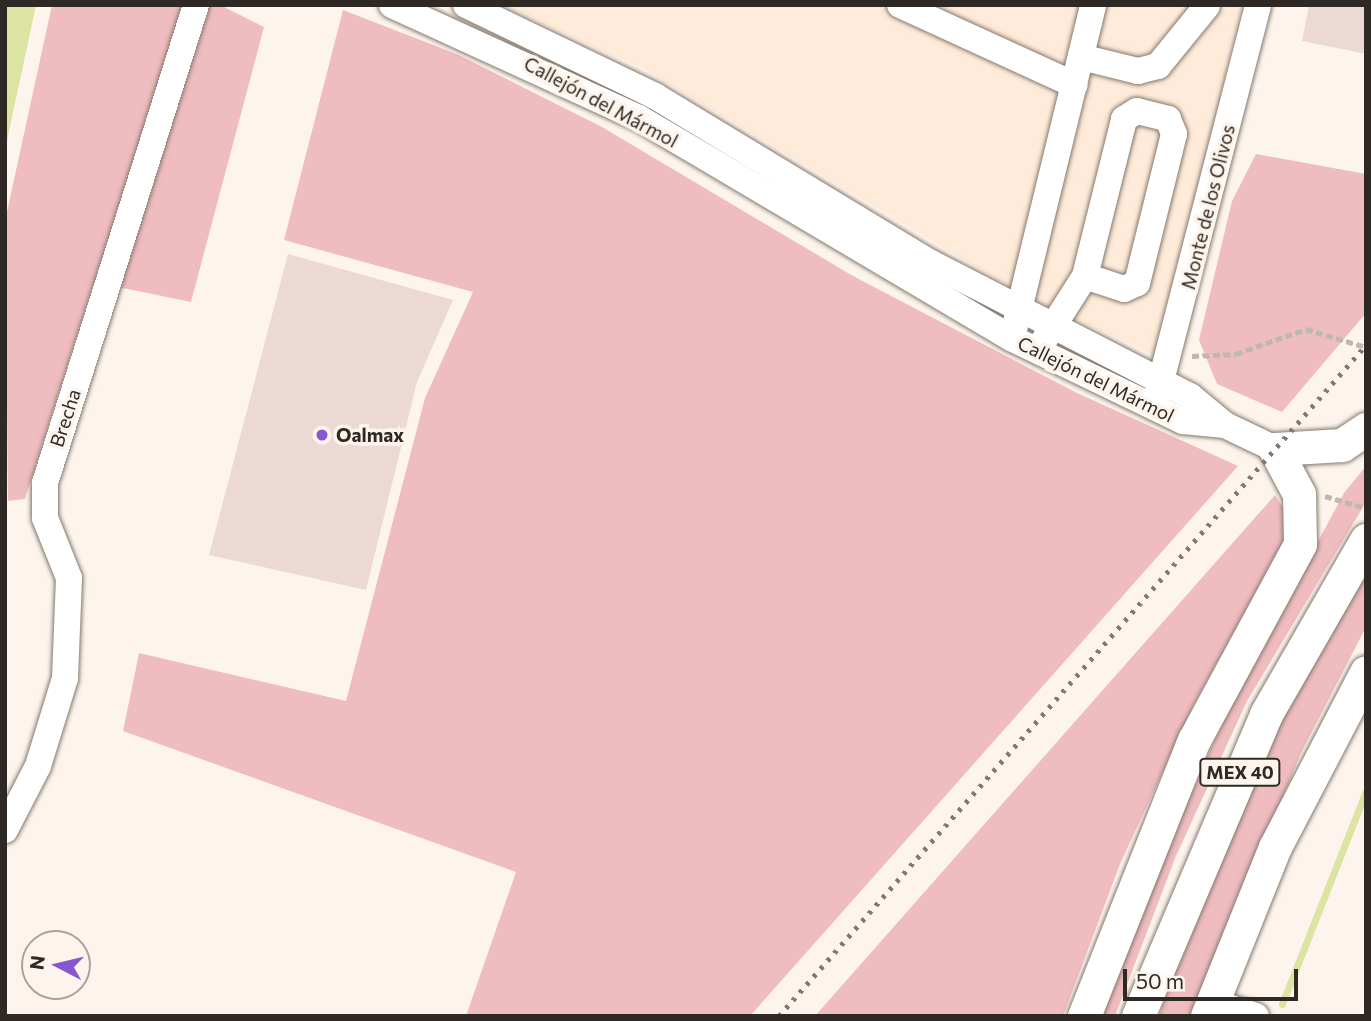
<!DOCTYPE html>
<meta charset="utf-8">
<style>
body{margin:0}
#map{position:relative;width:1371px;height:1021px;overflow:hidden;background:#fdf5ed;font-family:Commissioner,sans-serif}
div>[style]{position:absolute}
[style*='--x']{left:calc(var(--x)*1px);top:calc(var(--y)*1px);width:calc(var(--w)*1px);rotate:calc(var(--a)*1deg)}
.built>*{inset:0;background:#ffebd9}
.green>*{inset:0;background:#efbcbf}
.water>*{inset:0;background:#dbe4a1}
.stream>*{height:7px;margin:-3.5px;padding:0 3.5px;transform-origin:3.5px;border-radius:3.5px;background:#dbe4a1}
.building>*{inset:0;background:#ecd9d3}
.path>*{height:4.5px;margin-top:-2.25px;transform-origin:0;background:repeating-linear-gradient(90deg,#bfb8b0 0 7px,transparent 0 10.5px)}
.roads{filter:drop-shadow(0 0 2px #85796e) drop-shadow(0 0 2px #85796e)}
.minor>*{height:26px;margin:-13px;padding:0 13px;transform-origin:13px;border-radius:13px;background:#fff}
.major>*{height:33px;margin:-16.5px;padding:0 16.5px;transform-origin:16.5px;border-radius:16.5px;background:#fff}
.rail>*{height:5px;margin-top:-2.5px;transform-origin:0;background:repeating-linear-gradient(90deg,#807a74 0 3.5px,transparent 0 10.5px)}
.dots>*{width:19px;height:19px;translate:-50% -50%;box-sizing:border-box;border:4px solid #fdf5ed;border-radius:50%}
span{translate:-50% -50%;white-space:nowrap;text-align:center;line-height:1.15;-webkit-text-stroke:7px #fdf5ed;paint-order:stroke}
.shield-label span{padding:2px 5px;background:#fdf5ed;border:2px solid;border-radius:5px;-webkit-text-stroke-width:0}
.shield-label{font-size:18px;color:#2e2924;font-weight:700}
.street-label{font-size:19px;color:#2e2924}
.poi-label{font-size:19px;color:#2e2924;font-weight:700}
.left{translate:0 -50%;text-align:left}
.frame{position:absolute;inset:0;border:7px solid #2e2924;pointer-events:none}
.north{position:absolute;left:21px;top:930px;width:70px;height:70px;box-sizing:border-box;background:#fdf5ed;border:2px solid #aaa39d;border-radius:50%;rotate:277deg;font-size:19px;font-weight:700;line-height:28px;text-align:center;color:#2e2924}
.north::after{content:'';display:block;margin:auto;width:24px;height:32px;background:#8757d0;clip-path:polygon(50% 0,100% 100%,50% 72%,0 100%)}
.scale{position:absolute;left:1123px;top:969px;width:175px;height:32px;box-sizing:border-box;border:4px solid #2e2924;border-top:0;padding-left:9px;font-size:21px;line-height:24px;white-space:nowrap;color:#2e2924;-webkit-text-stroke:5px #fdf5ed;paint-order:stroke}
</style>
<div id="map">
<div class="built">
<div style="clip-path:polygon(499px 5px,1242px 5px,1158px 357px,1025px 296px,644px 69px)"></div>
</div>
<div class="green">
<div style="clip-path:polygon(52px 5px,220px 5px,264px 27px,191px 302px,94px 282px,25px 499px,8px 501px,5px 221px)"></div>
<div style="clip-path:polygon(343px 10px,459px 55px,602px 127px,853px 276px,1077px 393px,1238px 466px,750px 1016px,466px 1016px,516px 872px,123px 731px,139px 653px,346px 701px,425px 398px,473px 292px,284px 240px)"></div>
<div style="clip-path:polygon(1256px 154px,1366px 174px,1366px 313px,1282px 412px,1217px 384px,1199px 340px,1232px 201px)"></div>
<div style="clip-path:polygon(1366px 466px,1366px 502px,1247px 701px,1176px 856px,1115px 1016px,1095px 1016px,1228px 709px,1344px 493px)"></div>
<div style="clip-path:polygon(1275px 495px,1285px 511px,1287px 536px,1194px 704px,1120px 864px,1063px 1016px,815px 1016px)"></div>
<div style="clip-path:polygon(1366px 565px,1366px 627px,1301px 753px,1193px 1016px,1159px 1016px,1200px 902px,1295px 689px)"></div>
</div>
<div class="water">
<div style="clip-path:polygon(5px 5px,36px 5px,5px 150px)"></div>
</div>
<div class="stream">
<div style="--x:1282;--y:1004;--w:229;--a:-68.5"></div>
</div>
<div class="building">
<div style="clip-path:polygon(1309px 5px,1366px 5px,1366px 54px,1302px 41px)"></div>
<div style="clip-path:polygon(288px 254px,453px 300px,417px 382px,366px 590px,209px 555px)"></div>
</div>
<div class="path">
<div style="--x:1192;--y:356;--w:44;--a:-2.6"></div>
<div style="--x:1236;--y:354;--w:74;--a:-19.7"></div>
<div style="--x:1306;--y:329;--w:63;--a:16.7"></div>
<div style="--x:1325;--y:496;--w:43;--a:16.3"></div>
</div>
<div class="roads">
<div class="minor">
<div style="--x:392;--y:5;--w:272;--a:24.6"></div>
<div style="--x:639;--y:118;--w:432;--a:30.6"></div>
<div style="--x:1011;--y:338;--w:191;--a:25.8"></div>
<div style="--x:1183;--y:421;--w:42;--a:5.4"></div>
<div style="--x:466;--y:5;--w:210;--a:25.7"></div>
<div style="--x:655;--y:96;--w:323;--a:31.2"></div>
<div style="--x:931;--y:263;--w:291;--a:27.2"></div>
<div style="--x:1190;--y:396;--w:45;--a:39.6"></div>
<div style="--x:1225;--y:425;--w:55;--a:25.6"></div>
<div style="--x:900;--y:5;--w:192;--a:24.6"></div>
<div style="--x:1081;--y:57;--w:59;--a:13.8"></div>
<div style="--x:1138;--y:71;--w:21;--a:-14"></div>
<div style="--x:1158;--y:66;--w:77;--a:-50.8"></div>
<div style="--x:1015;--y:326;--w:330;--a:-76.3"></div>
<div style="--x:1043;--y:342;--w:78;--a:-57.5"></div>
<div style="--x:1085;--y:276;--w:162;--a:-76"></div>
<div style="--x:1124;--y:119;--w:15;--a:-32"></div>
<div style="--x:1137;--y:111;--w:32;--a:14"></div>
<div style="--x:1168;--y:119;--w:16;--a:68"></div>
<div style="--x:1174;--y:134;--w:154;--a:103.9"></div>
<div style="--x:1137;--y:283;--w:14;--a:155"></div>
<div style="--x:1124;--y:289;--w:41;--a:-161.6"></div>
<div style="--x:1156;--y:400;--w:408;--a:-75.5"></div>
<div style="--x:5;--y:830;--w:72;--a:-62.7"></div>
<div style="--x:38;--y:766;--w:92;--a:-72.9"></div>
<div style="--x:65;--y:678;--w:100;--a:-87.7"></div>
<div style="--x:69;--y:578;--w:65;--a:-111.8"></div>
<div style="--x:45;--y:518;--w:35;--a:-90"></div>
<div style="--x:45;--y:483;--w:501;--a:-72.47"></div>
<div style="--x:1212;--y:1002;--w:46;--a:17.7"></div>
</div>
<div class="major">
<div style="--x:1084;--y:1016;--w:297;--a:-68.3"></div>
<div style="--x:1194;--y:740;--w:223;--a:-61.6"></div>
<div style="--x:1300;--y:544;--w:50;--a:-91.1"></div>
<div style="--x:1299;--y:494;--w:51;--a:-118.1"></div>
<div style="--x:1275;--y:449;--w:67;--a:-3.4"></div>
<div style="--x:1342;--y:445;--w:29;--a:-34"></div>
<div style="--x:1138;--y:1016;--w:328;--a:-67"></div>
<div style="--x:1266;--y:714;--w:201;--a:-60.1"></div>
<div style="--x:1207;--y:1016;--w:182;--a:-68.1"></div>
<div style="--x:1275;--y:847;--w:197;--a:-62.5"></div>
</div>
</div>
<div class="rail">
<div style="--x:779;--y:1016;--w:892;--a:-48.82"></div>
</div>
<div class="dots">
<div style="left:322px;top:435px;background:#8757d0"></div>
</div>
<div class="shield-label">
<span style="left:1240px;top:772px">MEX 40</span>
</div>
<div class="street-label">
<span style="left:601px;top:102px;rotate:28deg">Callejón del Mármol</span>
<span style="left:1208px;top:207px;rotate:-76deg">Monte de los Olivos</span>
<span style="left:1096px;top:379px;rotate:26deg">Callejón del Mármol</span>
<span style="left:65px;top:418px;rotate:-72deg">Brecha</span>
</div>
<div class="poi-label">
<span class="left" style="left:336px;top:435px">Oalmax</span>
</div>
<div class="frame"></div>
<div class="north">N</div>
<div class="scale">50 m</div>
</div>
